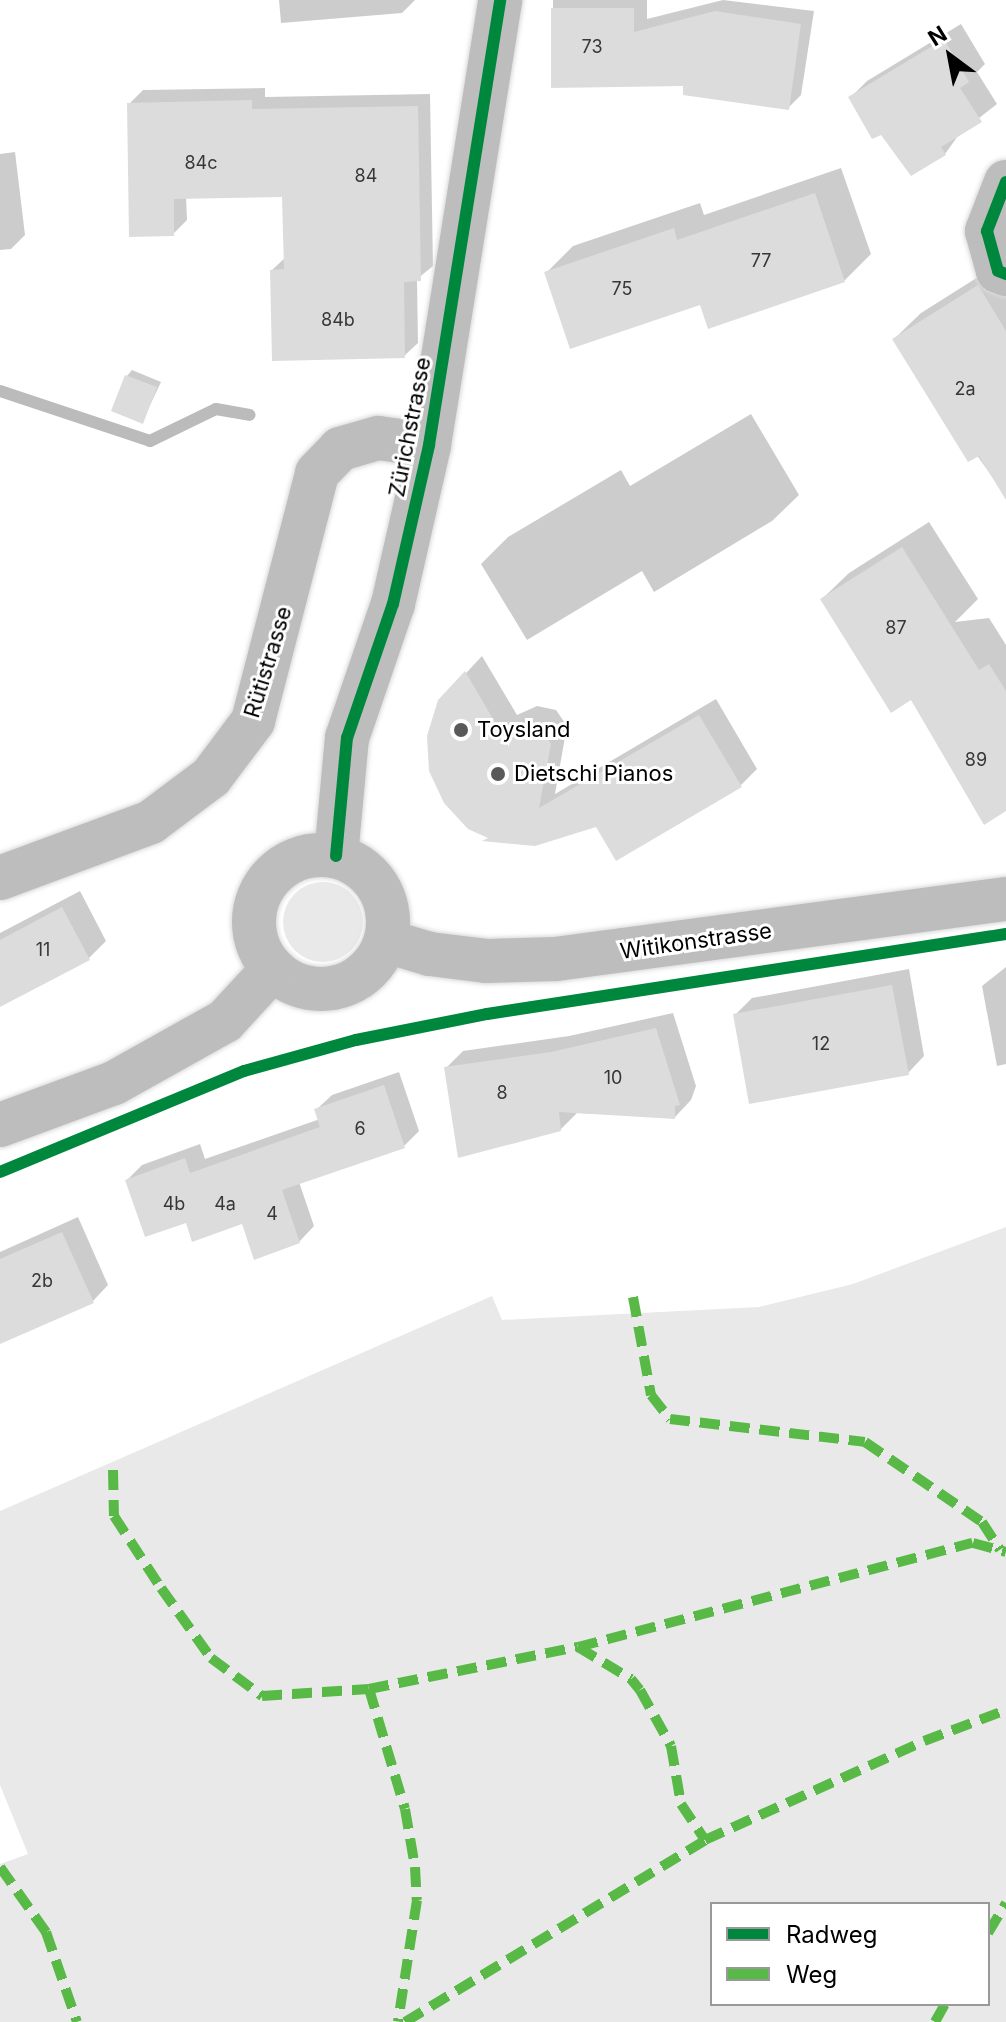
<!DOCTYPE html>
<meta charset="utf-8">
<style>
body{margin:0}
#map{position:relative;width:1006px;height:2022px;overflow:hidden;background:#fff;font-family:Inter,sans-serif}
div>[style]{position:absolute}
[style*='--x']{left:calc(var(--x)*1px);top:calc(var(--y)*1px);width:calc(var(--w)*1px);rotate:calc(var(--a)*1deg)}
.green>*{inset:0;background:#e9e9e9}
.round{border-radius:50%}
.shadow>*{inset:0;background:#0003}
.stream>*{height:12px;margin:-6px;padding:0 6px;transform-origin:6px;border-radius:6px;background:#bbb}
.building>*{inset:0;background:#dcdcdc}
.roads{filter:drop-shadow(0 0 2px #dbdbdb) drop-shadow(0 0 2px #dbdbdb)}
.minor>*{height:44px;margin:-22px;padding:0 22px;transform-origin:22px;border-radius:22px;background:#bdbdbd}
.major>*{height:44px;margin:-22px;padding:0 22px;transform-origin:22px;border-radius:22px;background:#bdbdbd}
.major>.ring{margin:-22px;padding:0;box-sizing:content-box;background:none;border:44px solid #bdbdbd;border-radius:50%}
.quiet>*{height:10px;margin-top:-5px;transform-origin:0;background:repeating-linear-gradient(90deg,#58b947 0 20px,transparent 0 30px)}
.cycleway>*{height:12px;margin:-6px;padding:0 6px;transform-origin:6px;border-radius:6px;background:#00873e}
.dots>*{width:22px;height:22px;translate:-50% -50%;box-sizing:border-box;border:4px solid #fff;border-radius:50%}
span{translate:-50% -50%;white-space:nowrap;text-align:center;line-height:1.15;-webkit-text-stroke:6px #fff;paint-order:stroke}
.number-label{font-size:18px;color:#373737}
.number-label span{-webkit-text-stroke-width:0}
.street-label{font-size:22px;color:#000}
.poi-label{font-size:22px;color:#000}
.left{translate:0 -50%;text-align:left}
.legend{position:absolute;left:710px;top:1902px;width:280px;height:104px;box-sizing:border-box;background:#fff;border:2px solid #999;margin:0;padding:10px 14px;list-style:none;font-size:24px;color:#000}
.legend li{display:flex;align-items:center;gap:16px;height:40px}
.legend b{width:40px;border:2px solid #999}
.north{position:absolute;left:910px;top:16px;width:80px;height:80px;-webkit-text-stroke:6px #fff;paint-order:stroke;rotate:328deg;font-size:22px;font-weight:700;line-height:32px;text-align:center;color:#000}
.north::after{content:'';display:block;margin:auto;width:28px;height:36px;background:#000;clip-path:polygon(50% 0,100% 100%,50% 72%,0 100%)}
</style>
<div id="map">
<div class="green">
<div class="round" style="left:283px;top:882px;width:80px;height:80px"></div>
<div style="clip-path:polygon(evenodd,1006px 1227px,1006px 2022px,0 2022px,0 1864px,28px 1854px,0 1785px,0 1511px,492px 1296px,502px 1320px,759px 1307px,853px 1284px,1006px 1227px,988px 1904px,988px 2004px,712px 2004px,712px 1904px,988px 1904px)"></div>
</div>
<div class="shadow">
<div style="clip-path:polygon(279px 0,415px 0,402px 13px,281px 23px)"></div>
<div style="clip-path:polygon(553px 0,647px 0,647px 19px,723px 0,814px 11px,801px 95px,788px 108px,685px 84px,553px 86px)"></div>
<div style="clip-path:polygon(961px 24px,985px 64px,977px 72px,997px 104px,960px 133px,945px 154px,882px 132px,850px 98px,867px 81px)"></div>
<div style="clip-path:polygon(265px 88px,265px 97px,430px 94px,433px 266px,417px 279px,418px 343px,404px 356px,272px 270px,286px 257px,284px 195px,186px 197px,187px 220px,173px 234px,129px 104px,143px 90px)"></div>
<div style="clip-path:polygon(15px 152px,25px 235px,11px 249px,0 250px,0 154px)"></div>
<div style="clip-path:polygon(841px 168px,871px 254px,844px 281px,701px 303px,546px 273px,573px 246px,700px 203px,704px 215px)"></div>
<div style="clip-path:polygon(1005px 260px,1006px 262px,1006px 496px,894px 339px,921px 313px)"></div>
<div style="clip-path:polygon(132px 370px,161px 382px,142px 422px,127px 376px)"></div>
<div style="clip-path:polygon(751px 414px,799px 495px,772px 521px,654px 592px,642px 571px,527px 640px,481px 564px,508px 537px,621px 470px,630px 486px)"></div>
<div style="clip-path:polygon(929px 522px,978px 599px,955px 622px,989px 618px,1006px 645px,1006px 808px,822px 599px,849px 573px)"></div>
<div style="clip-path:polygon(482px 656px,517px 715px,537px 706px,556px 710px,567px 726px,555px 794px,716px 699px,757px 769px,741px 785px,597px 824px,490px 837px,440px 701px)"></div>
<div style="clip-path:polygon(80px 891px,106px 941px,89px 958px,0 1005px,0 933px)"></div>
<div style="clip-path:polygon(1006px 967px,1006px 1064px,997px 1066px,982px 986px)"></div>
<div style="clip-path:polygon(909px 969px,924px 1056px,908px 1073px,735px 1015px,752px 998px)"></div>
<div style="clip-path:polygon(673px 1013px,696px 1086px,691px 1100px,675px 1117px,577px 1113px,560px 1130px,446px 1068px,463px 1051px,569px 1036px)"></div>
<div style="clip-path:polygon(399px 1072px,419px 1131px,404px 1146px,299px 1182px,314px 1226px,299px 1242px,243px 1222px,187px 1221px,127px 1180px,142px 1165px,200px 1144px,205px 1159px,320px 1119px,316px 1110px,332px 1095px)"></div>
<div style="clip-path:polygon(78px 1217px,108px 1285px,93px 1301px,0 1342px,0 1252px)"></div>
</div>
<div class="stream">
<div style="--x:0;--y:391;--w:158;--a:18.4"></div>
<div style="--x:150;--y:441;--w:73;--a:-25.9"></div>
<div style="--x:216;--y:409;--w:34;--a:10"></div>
</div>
<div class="building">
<div style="clip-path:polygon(551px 8px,634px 8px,634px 32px,715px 11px,801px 24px,789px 110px,683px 95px,683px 86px,551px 88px)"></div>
<div style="clip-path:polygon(944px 39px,969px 82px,960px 88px,982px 122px,941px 147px,946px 155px,911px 176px,881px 135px,872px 139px,848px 97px)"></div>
<div style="clip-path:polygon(252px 100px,252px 109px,418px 106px,421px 281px,404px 282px,405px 358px,272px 361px,270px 270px,284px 269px,282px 197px,174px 199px,174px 236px,129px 237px,127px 103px)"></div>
<div style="clip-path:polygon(815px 193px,845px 282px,708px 329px,700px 305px,570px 349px,544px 272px,674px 228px,677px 240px)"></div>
<div style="clip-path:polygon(978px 285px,1006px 331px,1006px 500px,979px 456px,968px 462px,892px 339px)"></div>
<div style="clip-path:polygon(125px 375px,157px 387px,143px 424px,111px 411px)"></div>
<div style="clip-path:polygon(902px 547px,979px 670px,989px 664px,1006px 691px,1006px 811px,984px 825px,911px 700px,891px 713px,820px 599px)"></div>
<div style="clip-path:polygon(465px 671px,500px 731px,519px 722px,539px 726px,551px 744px,539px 808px,699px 715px,742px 787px,616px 861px,596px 827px,535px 846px,482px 841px,488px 838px,468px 829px,444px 803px,429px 771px,427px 736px,438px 700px)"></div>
<div style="clip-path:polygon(62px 907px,90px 960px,0 1007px,0 940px)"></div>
<div style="clip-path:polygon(892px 985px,909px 1075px,749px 1104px,733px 1014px)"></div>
<div style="clip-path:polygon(656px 1028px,680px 1105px,675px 1106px,675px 1119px,559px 1112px,561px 1131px,458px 1158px,444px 1067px,551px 1052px)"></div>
<div style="clip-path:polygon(384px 1085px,405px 1148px,282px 1190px,300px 1243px,254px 1260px,242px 1224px,192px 1242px,186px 1223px,145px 1237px,125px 1180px,185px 1158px,190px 1173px,320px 1127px,314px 1109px)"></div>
<div style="clip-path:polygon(62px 1232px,94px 1303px,0 1344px,0 1259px)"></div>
</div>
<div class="roads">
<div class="minor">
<div style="--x:1006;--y:182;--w:53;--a:111.2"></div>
<div style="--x:987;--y:231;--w:41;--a:74.6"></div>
<div style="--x:998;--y:271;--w:9;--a:21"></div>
<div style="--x:336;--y:856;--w:119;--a:-84.7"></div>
<div style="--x:347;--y:738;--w:142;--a:-71.1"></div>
<div style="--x:393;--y:604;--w:163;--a:-77.2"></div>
<div style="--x:429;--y:445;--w:451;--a:-80.9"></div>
<div style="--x:0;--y:878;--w:161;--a:-20.3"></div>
<div style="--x:151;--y:822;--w:75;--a:-36.9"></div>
<div style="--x:211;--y:777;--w:70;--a:-53.1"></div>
<div style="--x:253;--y:721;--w:256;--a:-75.5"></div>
<div style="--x:317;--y:473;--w:33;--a:-46"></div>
<div style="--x:340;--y:449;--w:40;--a:-16"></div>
<div style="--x:378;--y:438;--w:51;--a:7.8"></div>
</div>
<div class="major">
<div class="ring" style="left:254px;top:855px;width:90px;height:90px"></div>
<div style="--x:386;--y:941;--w:46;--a:16.5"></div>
<div style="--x:430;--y:954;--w:56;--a:7.1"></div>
<div style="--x:486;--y:961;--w:70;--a:-1.6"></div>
<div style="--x:556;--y:959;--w:454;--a:-7.6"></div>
<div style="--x:0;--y:1125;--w:121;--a:-20.2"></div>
<div style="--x:114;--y:1083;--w:127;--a:-29.2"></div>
<div style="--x:225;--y:1021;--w:71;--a:-47.3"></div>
</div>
</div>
<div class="quiet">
<div style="--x:633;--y:1297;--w:100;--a:79.6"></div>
<div style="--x:651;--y:1395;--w:31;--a:52"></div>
<div style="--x:670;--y:1419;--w:196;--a:6.7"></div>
<div style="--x:865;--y:1442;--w:142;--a:34.4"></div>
<div style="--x:982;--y:1522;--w:33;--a:57"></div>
<div style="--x:113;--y:1470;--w:46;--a:88.8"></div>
<div style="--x:114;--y:1516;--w:86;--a:56.9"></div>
<div style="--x:161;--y:1588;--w:86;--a:54.5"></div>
<div style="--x:211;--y:1658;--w:64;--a:36.7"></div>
<div style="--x:262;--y:1696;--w:107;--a:-3.7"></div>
<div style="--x:369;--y:1689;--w:213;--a:-11.4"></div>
<div style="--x:578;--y:1647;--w:408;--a:-14.8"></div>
<div style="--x:973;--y:1543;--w:34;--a:15"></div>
<div style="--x:578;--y:1647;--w:62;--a:31.1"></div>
<div style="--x:631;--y:1679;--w:14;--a:51"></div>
<div style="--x:640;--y:1690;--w:64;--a:61"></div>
<div style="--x:671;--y:1746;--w:59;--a:80.2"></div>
<div style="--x:681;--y:1804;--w:43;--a:56.3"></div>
<div style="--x:369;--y:1689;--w:125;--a:73.3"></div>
<div style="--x:405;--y:1809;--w:59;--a:80.2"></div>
<div style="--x:415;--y:1867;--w:33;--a:87"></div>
<div style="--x:417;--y:1900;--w:123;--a:98.9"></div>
<div style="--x:0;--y:1867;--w:80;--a:54.7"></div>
<div style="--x:46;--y:1932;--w:95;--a:71"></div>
<div style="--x:988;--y:1933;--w:35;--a:-59"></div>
<div style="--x:405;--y:2022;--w:351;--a:-31.2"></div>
<div style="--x:705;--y:1840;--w:240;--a:-24.3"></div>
<div style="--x:924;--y:1741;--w:88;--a:-20.7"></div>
<div style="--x:935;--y:2022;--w:21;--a:-61"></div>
</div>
<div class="cycleway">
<div style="--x:1006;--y:182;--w:53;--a:111.2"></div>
<div style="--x:987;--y:231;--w:41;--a:74.6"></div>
<div style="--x:998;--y:271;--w:9;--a:21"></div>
<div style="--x:336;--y:856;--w:119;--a:-84.7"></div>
<div style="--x:347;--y:738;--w:142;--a:-71.1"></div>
<div style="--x:393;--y:604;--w:163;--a:-77.2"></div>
<div style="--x:429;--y:445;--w:451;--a:-80.9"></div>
<div style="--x:0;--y:1172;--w:264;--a:-22.5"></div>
<div style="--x:244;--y:1071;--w:116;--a:-15.5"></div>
<div style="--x:356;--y:1040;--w:134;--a:-11.2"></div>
<div style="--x:487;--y:1014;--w:525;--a:-8.76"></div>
</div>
<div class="dots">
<div style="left:461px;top:730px;background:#595959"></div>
<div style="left:498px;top:774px;background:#595959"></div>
</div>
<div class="number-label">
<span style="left:592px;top:47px">73</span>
<span style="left:201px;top:163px">84c</span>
<span style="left:366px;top:176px">84</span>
<span style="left:761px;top:261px">77</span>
<span style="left:622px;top:289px">75</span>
<span style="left:338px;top:320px">84b</span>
<span style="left:965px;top:389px">2a</span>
<span style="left:896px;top:628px">87</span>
<span style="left:976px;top:760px">89</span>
<span style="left:43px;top:950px">11</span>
<span style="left:821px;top:1044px">12</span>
<span style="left:613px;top:1078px">10</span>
<span style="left:502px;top:1093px">8</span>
<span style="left:360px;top:1129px">6</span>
<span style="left:174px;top:1204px">4b</span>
<span style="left:225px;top:1204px">4a</span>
<span style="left:272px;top:1214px">4</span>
<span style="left:42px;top:1281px">2b</span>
</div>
<div class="street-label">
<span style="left:410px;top:427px;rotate:-79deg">Zürichstrasse</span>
<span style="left:268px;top:662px;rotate:-73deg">Rütistrasse</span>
<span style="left:696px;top:941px;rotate:-8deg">Witikonstrasse</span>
</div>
<div class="poi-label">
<span class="left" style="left:477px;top:730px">Toysland</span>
<span class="left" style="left:514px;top:774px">Dietschi Pianos</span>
</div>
<ul class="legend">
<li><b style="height:10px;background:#00873e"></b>Radweg</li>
<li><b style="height:10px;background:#58b947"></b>Weg</li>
</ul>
<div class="north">N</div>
</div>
